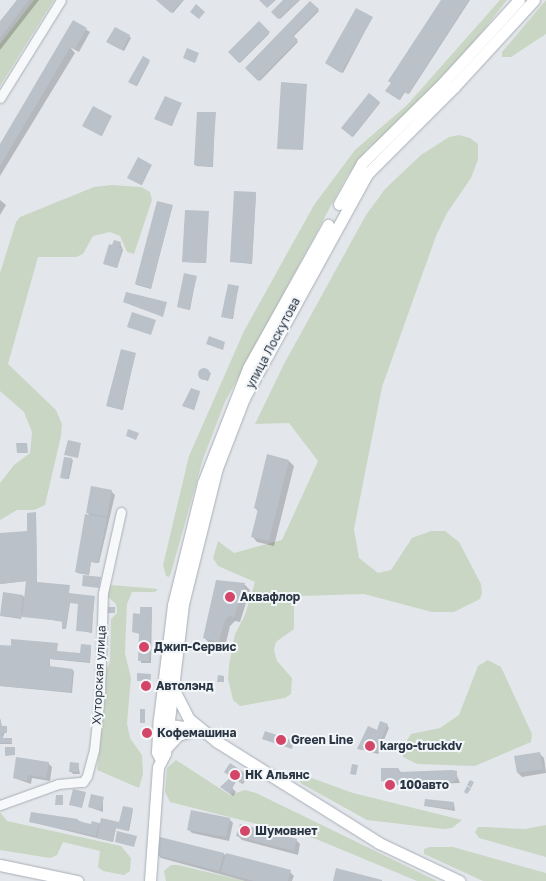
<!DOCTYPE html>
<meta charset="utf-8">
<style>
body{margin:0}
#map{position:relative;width:546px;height:881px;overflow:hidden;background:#e3e7eb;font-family:"Golos Text",sans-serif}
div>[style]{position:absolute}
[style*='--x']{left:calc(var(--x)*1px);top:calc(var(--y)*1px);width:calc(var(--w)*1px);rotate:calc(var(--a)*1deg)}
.green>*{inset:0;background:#cad6c4}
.shadow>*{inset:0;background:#0003}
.building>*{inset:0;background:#bac1c9}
.round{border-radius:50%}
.roads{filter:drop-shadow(0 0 1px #a8aeb6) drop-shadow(0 0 1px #a8aeb6)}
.minor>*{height:9px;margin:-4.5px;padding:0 4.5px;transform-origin:4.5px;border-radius:4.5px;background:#f6f8f9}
.major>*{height:11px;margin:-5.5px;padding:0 5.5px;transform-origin:5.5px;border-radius:5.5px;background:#fff}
.dots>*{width:14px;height:14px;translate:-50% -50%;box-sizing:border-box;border:2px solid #f3f6f9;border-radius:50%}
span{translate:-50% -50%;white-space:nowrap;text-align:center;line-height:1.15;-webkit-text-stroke:4px #f3f6f9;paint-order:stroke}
.street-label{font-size:12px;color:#2a3644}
.poi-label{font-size:12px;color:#2a3644;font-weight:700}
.left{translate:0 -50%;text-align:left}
</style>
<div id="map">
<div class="green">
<div style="clip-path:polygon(34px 0,54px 0,0 86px,0 44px)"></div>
<div style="clip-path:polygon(500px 0,507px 0,467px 51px,385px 135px,367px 149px,347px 176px,225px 402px,203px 459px,171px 573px,169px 577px,166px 576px,163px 565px,189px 456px,244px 331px,314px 205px,355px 150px,407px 105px)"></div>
<div style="clip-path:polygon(546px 0,546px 34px,511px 57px,502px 57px,502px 52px)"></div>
<div style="clip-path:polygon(459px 135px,470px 138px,478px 144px,478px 160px,471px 178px,447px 213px,436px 236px,382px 387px,354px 529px,359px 558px,378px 573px,391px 570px,412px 538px,431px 531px,445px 531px,459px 542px,481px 584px,482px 593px,480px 599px,454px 612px,432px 612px,364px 594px,301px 596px,294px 605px,294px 629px,276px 642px,274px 650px,277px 661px,292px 678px,291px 694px,285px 698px,240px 706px,233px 700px,228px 679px,229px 665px,235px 634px,245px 615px,255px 582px,218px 566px,213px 558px,218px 541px,234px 553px,282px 540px,318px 461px,289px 423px,255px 424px,284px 364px,366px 215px,385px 189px,421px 155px,449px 137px)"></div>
<div style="clip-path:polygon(112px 185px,141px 187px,150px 192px,152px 200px,134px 254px,127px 252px,120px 236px,110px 232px,93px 236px,83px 254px,76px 257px,38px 257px,8px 364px,56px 410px,62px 424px,61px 436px,45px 505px,34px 510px,17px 510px,0 520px,0 483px,14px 465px,30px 453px,32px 432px,24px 412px,0 391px,0 273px,16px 222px,20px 217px,94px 187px)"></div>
<div style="clip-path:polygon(111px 585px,158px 589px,155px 592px,132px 592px,127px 604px,125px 653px,131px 678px,127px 723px,130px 738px,142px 755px,143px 774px,139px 788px,97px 770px,106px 693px,105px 673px,110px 662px,111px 619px,117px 613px,116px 604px,107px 596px)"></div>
<div style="clip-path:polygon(488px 660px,501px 667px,532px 734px,531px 742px,475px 766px,417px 764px,403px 757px,402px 748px,411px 734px,440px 728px,459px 715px,478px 666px)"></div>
<div style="clip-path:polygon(176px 760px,230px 795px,245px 790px,256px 793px,437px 881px,417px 881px,316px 839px,170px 802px,165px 792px,167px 768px)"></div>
<div style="clip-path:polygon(298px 773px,353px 793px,462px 820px,452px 828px,443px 829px,367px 820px,302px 784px,296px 777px)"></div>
<div style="clip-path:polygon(0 812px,7px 821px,121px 846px,131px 858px,130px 871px,124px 875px,103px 871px,98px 867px,100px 851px,63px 842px,57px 855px,50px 858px,0 850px)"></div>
<div style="clip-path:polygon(546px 825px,546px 857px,479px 838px,475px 832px,478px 827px,484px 827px,525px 829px)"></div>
<div style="clip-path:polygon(430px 847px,453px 847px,546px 873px,546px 881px,483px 881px,424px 854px,424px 849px)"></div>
<div style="clip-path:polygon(171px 865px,178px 865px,245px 881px,166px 881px,164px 871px)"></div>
</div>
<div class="shadow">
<div style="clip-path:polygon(17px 0,39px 0,0 50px,0 23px)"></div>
<div style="clip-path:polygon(157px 0,184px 0,173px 13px)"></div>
<div style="clip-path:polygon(285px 0,300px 0,280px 19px,272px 12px)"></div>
<div style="clip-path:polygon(442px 0,470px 0,409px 94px,405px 92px,400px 100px,387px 91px)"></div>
<div style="clip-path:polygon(310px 3px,319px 11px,293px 37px,298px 42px,260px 81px,246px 68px)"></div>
<div style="clip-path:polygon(372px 18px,343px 73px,327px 64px)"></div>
<div style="clip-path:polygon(74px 22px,90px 32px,79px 52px,70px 47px,75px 53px,0 176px,0 146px)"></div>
<div style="clip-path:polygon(259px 23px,269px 34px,240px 63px,230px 52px)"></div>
<div style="clip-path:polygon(129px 36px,131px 38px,124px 51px,110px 44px)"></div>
<div style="clip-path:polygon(150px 61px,137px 86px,130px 83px)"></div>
<div style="clip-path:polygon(369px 95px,380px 103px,353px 137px,343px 128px)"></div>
<div style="clip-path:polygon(181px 104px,172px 126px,157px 119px)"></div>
<div style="clip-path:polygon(215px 114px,213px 167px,196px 166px,196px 165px)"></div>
<div style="clip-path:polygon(111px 117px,102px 136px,84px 126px)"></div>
<div style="clip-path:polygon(151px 166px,142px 185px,129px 178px)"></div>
<div style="clip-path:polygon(256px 194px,252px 264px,232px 262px,231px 262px)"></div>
<div style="clip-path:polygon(0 200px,6px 205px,0 215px)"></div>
<div style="clip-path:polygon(172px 207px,151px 289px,137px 285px,136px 284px)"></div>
<div style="clip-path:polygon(208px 213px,206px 263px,184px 262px)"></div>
<div style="clip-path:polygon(120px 243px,123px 250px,117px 268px,105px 264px)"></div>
<div style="clip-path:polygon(196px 277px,190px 310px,179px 307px,178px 307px)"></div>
<div style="clip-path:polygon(238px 287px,233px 319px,224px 317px)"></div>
<div style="clip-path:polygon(135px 354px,123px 410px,108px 406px)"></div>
<div style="clip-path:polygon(199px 371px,211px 373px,208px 381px,199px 377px)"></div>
<div style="clip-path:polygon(200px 392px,194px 410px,184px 406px)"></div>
<div style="clip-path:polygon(65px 458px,73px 460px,69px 479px,62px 478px)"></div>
<div style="clip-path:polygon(289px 461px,294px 466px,274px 546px,257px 542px,252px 536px,258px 511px,255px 508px)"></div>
<div style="clip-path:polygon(111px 491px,115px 495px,99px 563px,91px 562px,89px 575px,77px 573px,91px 517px,87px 512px)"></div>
<div style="clip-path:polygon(36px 514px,37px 584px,69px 586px,69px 594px,94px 597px,92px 633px,77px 630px,80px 604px,70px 603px,66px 629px,63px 628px,64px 622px,22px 615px,21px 619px,2px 616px,23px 596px,26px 598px,27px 581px,0 584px,0 534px,29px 532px)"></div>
<div style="clip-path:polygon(217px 581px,245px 585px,250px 590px,240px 622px,235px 621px,230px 626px,225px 647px,209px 643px,204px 637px)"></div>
<div style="clip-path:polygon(152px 608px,151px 663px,141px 663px,140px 634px,133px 632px)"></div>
<div style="clip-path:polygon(57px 644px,57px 652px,82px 654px,91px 647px,90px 663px,50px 659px,50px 668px,74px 671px,72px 693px,0 686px,0 646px)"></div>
<div style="clip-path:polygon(0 719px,2px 727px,7px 728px,2px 739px,12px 739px,12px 744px,0 744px)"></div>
<div style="clip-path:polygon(387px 725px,389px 728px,378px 754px,359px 749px)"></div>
<div style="clip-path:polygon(540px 754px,544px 758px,546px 773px,522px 777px,518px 773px)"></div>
<div style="clip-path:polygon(48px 763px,52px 767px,50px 781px,32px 778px,31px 784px,14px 778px)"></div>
<div style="clip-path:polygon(78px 764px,80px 774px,73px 774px,70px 771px)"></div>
<div style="clip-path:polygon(230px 765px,248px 777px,243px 784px,237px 780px,232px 788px,236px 792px,233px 796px,221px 787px,232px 777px)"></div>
<div style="clip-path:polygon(398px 769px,402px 773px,456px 773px,460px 783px,397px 785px,382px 781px)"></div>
<div style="clip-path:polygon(103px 798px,103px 812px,89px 807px)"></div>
<div style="clip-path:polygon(454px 804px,455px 811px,426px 806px)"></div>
<div style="clip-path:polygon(133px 810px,129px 831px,116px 828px,113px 842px,31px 822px,77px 820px,92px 826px,93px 823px,120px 824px)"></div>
<div style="clip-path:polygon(229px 819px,233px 823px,229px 841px,192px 833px,188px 829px)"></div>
<div style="clip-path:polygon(238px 836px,296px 840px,300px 844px,298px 855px,242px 840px)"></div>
<div style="clip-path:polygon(157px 854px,223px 854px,290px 872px,294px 876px,292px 881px,245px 881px,161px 858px)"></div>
</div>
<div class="building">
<div style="clip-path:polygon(17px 0,29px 0,0 38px,0 21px)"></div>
<div style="clip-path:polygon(156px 0,183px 0,171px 13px)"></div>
<div style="clip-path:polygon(259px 0,276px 0,267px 8px)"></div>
<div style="clip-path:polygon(283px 0,299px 0,278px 19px,271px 12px)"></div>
<div style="clip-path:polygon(441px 0,469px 0,408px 94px,404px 92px,399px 100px,385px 91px,391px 83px,388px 81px)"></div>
<div style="clip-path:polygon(310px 1px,319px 9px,293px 35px,298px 40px,258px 81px,245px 68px)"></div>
<div style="clip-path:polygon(196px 4px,205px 12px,199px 19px,190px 12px)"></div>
<div style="clip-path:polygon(356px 8px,373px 17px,341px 73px,325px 63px)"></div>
<div style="clip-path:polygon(73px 20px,87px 28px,75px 49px,71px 46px,0 166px,0 144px)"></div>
<div style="clip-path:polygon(259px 21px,270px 32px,239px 63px,228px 52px)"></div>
<div style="clip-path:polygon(115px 27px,130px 35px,122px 50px,106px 42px)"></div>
<div style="clip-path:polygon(187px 48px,199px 53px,195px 63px,183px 58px)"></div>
<div style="clip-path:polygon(143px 56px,150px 60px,136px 86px,128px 82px)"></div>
<div style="clip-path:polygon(281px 82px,307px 84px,303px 150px,277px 149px)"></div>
<div style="clip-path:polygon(369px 93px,380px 102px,352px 137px,341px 128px)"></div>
<div style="clip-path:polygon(165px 96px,182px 103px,171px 126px,154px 119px)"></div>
<div style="clip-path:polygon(93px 106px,112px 116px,101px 136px,82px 126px)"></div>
<div style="clip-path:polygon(197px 112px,216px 112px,212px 167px,194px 165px)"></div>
<div style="clip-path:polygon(138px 157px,152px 165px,141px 185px,127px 178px)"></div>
<div style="clip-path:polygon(234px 191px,256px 192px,252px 263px,230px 262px)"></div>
<div style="clip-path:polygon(157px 201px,173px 205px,151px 288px,135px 284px)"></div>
<div style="clip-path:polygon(185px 210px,209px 211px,206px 263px,182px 262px)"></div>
<div style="clip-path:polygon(114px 240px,121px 242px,119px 248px,122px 248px,117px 268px,103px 264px,109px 244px,112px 245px)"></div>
<div style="clip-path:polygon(184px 273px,197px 276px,189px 310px,177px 307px)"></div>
<div style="clip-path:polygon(228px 284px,239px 286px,232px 319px,221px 317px)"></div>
<div style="clip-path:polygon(126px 292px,167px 302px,163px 317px,123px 302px)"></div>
<div style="clip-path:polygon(132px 312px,156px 320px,151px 335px,127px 327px)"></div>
<div style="clip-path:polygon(209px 336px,225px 342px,223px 350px,206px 344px)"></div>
<div style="clip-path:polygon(121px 349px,136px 353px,122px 410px,106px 406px)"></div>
<div class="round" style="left:198px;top:368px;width:12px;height:12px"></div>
<div style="clip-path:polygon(191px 388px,200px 391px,194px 410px,182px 406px)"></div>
<div style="clip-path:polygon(128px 429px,139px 433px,136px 440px,126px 436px)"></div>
<div style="clip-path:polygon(68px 440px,81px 443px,78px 458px,64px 455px)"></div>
<div style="clip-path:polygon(16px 443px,27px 443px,28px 453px,17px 453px)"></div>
<div style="clip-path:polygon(267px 454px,289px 460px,269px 541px,251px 537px,258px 509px,254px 508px)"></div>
<div style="clip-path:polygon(64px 457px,72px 458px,68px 479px,60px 478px)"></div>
<div style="clip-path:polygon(91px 486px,112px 490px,107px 517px,86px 513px)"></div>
<div style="clip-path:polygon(36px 512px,37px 582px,70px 585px,69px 593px,95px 596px,91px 632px,76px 631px,78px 603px,70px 603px,65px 629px,62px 629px,62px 621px,22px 617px,26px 581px,0 584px,0 533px,27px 531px,27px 513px)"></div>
<div style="clip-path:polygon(85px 514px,107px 518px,98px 563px,91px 562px,89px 575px,75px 572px)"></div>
<div style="clip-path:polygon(83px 575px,101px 577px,99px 588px,82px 586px)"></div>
<div style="clip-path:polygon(216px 580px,245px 583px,234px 617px,229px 616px,225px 620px,219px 642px,203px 638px)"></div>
<div style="clip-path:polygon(3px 592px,23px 595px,21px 618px,0 616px)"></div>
<div style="clip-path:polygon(106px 607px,115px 607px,115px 613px,106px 613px)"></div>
<div style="clip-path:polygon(140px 607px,152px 607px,149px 661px,138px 661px,139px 633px,132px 632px,133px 613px,140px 614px)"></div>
<div style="clip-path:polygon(11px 639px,58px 643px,57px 651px,80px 653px,81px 644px,91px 645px,90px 662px,50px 659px,49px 666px,73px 669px,71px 692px,0 686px,0 645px,11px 646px)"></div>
<div style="clip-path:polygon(137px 673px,151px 674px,150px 691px,142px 691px,142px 681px,137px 681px)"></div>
<div style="clip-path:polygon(218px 675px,224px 676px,224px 682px,217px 682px)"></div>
<div style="clip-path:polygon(140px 709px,145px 709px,145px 723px,140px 723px)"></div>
<div style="clip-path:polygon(0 718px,2px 726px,7px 726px,7px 733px,2px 733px,2px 738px,12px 738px,12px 743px,0 743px)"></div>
<div style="clip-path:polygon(380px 721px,388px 724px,376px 752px,357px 749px,368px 726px,377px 730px)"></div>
<div style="clip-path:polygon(146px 728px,149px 728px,149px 737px,146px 737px)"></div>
<div style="clip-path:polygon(265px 731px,294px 741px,292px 749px,262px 739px)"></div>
<div style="clip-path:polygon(302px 739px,309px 741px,307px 745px,301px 743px)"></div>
<div style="clip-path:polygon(5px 747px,15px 747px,15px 755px,5px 756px)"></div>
<div style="clip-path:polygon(540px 752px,543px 769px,517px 773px,514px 756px)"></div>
<div style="clip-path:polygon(16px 757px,49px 762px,46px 778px,28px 775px,27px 781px,13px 778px)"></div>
<div style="clip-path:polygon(70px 762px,79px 763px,78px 772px,69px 772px)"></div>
<div style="clip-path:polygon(230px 763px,248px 775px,242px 784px,236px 780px,230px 794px,220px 787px,231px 777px,224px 772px)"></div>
<div style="clip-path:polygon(352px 764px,358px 765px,356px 775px,350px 774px)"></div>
<div style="clip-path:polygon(381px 768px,399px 768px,398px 772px,452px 770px,457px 771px,457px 779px,452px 782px,381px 781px)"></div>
<div style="clip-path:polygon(470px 780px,474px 782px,471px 788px,467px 785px)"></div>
<div style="clip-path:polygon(467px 786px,471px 789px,467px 794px,464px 792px)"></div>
<div style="clip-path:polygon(73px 789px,86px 792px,82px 808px,69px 805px)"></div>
<div style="clip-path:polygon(91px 794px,104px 797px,101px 810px,88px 807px)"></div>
<div style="clip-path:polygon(56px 795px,63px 795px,63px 805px,55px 805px)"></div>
<div style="clip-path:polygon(425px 799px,454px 802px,453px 809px,424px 806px)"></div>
<div style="clip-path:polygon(123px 806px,133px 808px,128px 831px,116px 828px,113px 842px,97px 838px,101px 818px,119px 822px)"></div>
<div style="clip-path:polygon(191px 810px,230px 818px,226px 837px,187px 830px)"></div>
<div style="clip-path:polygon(31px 812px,78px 819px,77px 821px,91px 824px,92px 821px,99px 823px,96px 836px,29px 822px)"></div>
<div style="clip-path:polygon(240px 824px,297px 839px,294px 851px,236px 836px)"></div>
<div style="clip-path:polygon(117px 831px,137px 836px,134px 847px,115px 842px)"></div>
<div style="clip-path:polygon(160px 837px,224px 853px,219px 871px,156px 855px)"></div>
<div style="clip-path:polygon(226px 853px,291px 870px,288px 881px,254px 881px,221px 872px)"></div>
<div style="clip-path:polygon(336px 868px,382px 880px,382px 881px,333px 881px)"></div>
</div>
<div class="roads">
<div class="minor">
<div style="--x:0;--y:98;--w:115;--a:-58.1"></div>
<div style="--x:0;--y:805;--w:62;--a:-19.9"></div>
<div style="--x:58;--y:784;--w:25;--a:-5"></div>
<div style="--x:83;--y:782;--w:7;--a:-56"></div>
<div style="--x:87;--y:776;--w:27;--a:-75"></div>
<div style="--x:94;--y:750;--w:58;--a:-84.1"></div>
<div style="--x:100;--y:692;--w:99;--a:-88.3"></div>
<div style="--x:103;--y:593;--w:83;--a:-77.5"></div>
</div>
<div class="major">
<div style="--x:339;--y:204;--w:47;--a:-60.7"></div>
<div style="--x:362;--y:163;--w:115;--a:-44.6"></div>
<div style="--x:444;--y:82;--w:111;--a:-47.6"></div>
<div style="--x:173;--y:688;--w:35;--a:63"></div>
<div style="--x:189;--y:719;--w:35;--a:39"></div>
<div style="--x:216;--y:741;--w:192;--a:32"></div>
<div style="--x:379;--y:843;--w:89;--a:25.4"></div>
<div style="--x:163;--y:724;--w:35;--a:8"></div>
<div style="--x:166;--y:748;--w:18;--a:-47"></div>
<div style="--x:178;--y:735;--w:19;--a:-16"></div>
<div style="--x:160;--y:758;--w:7;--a:-117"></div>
<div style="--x:157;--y:752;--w:33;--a:-87"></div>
<div style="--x:159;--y:719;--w:115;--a:-83"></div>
<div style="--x:173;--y:605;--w:126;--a:-76.2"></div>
<div style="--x:203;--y:483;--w:123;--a:-68.6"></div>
<div style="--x:248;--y:368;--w:164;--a:-60.8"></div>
<div style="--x:0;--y:865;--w:79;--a:11.7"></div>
<div style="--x:150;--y:881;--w:114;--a:-86"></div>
<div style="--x:158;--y:767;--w:16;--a:-63"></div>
<div style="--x:165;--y:753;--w:150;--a:-83.1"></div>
<div style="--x:183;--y:604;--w:140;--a:-76"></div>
<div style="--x:217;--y:468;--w:75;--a:-68.9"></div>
<div style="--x:244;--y:398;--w:256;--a:-61.2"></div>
<div style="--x:367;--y:174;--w:123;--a:-45"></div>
<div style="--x:454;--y:87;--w:118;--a:-47.4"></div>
</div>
</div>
<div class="dots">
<div style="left:230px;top:597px;background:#d34667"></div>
<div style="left:144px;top:647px;background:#d34667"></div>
<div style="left:146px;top:686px;background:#d34667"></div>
<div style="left:147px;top:733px;background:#d34667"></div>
<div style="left:281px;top:740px;background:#d34667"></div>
<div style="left:370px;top:746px;background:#d34667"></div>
<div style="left:235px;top:775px;background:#d34667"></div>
<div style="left:390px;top:785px;background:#d34667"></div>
<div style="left:245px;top:831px;background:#d34667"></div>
</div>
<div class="street-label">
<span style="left:273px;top:343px;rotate:-62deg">улица Лоскутова</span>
<span style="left:99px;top:675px;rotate:-87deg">Хуторская улица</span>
</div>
<div class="poi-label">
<span class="left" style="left:240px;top:597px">Аквафлор</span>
<span class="left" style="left:154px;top:647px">Джип-Сервис</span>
<span class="left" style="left:156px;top:686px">Автолэнд</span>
<span class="left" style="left:157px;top:733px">Кофемашина</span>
<span class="left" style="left:291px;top:740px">Green Line</span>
<span class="left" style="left:380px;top:746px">kargo-truckdv</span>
<span class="left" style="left:245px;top:775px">НК Альянс</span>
<span class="left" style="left:400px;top:785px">100авто</span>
<span class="left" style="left:255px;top:831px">Шумовнет</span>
</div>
</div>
